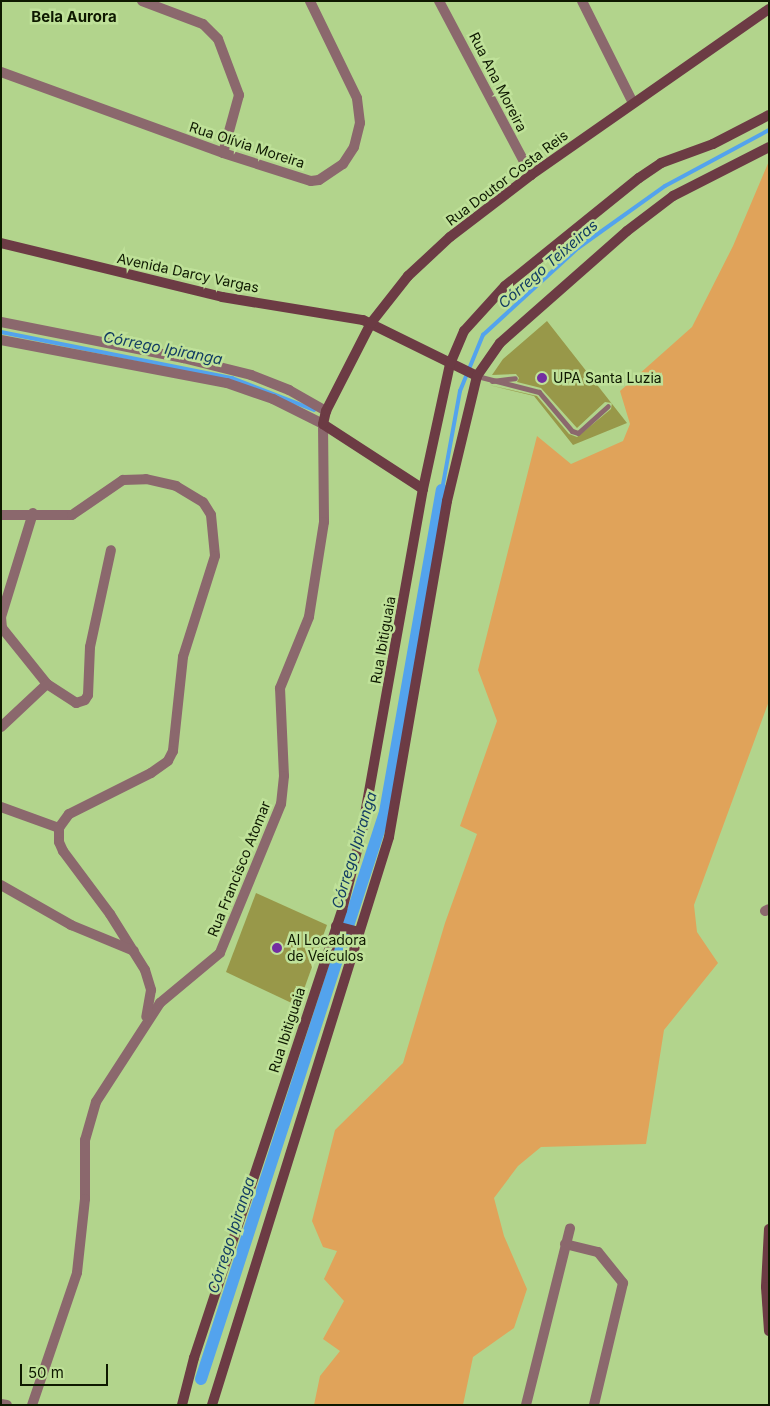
<!DOCTYPE html>
<meta charset="utf-8">
<style>
body{margin:0}
#map{position:relative;width:770px;height:1406px;overflow:hidden;background:#b2d48c;font-family:Inter,sans-serif}
div>[style]{position:absolute}
[style*='--x']{left:calc(var(--x)*1px);top:calc(var(--y)*1px);width:calc(var(--w)*1px);rotate:calc(var(--a)*1deg)}
.green>*{inset:0;background:#e0a35a}
.stream>*{height:4px;margin:-2px;padding:0 2px;transform-origin:2px;border-radius:2px;background:#53a3ed}
.canal>*{height:12px;margin:-6px;padding:0 6px;transform-origin:6px;border-radius:6px;background:#53a3ed}
.building>*{inset:0;background:#989849}
.lane>*{height:5px;margin:-2.5px;padding:0 2.5px;transform-origin:2.5px;border-radius:2.5px;background:#8b686d}
.street>*{height:10px;margin:-5px;padding:0 5px;transform-origin:5px;border-radius:5px;background:#8b686d}
.secondary>*{height:10px;margin:-5px;padding:0 5px;transform-origin:5px;border-radius:5px;background:#6c3b44}
.dots>*{width:14px;height:14px;translate:-50% -50%;box-sizing:border-box;border:2px solid #bfe199;border-radius:50%}
span{translate:-50% -50%;white-space:nowrap;text-align:center;line-height:1.15;-webkit-text-stroke:5px #bfe199;paint-order:stroke}
.street-label{font-size:14px;color:#0e1900}
.poi-label{font-size:14px;color:#0e1900}
.left{translate:0 -50%;text-align:left}
.neighbourhood-label{font-size:15px;color:#0e1900;font-weight:700}
.water-label{font-size:15px;color:#133d63;font-style:italic}
.frame{position:absolute;inset:0;border:2px solid #0e1900;pointer-events:none}
.scale{position:absolute;left:20px;top:1364px;width:88px;height:22px;box-sizing:border-box;border:2px solid #0e1900;border-top:0;padding-left:6px;font-size:15px;line-height:18px;white-space:nowrap;color:#0e1900;-webkit-text-stroke:4px #bfe199;paint-order:stroke}
</style>
<div id="map">
<div class="green">
<div style="clip-path:polygon(769px 161px,769px 701px,694px 905px,697px 932px,718px 963px,664px 1030px,646px 1144px,541px 1147px,518px 1166px,494px 1198px,504px 1236px,527px 1289px,514px 1328px,473px 1357px,463px 1405px,314px 1405px,320px 1376px,340px 1351px,323px 1339px,344px 1301px,324px 1279px,337px 1251px,323px 1247px,312px 1221px,335px 1130px,403px 1063px,445px 923px,477px 834px,460px 826px,497px 721px,478px 670px,537px 436px,571px 464px,623px 441px,630px 424px,620px 391px,692px 327px,733px 246px)"></div>
</div>
<div class="stream">
<div style="--x:1;--y:332;--w:236;--a:11.3"></div>
<div style="--x:232;--y:378;--w:88;--a:21.3"></div>
<div style="--x:442;--y:490;--w:101;--a:-79.7"></div>
<div style="--x:460;--y:391;--w:61;--a:-67.7"></div>
<div style="--x:483;--y:335;--w:129;--a:-42.5"></div>
<div style="--x:578;--y:248;--w:107;--a:-35.5"></div>
<div style="--x:665;--y:186;--w:118;--a:-28.3"></div>
</div>
<div class="canal">
<div style="--x:201;--y:1379;--w:596;--a:-72.02"></div>
<div style="--x:385;--y:812;--w:327;--a:-80"></div>
</div>
<div class="building">
<div style="clip-path:polygon(547px 321px,627px 423px,573px 445px,534px 396px,489px 385px,537px 396px,569px 434px,577px 437px,611px 409px,612px 403px,605px 402px,577px 428px,541px 388px,517px 382px,519px 378px,516px 374px,492px 375px,503px 359px)"></div>
<div style="clip-path:polygon(256px 893px,327px 925px,298px 1006px,226px 972px)"></div>
</div>
<div class="lane">
<div style="--x:477;--y:376;--w:64;--a:14.5"></div>
<div style="--x:539;--y:392;--w:51;--a:49.8"></div>
<div style="--x:572;--y:431;--w:6;--a:18"></div>
<div style="--x:578;--y:433;--w:40;--a:-42"></div>
<div style="--x:492;--y:381;--w:23;--a:-7"></div>
</div>
<div class="street">
<div style="--x:142;--y:1;--w:65;--a:20.7"></div>
<div style="--x:203;--y:24;--w:21;--a:45"></div>
<div style="--x:218;--y:39;--w:60;--a:69.4"></div>
<div style="--x:239;--y:95;--w:60;--a:105.4"></div>
<div style="--x:439;--y:1;--w:197;--a:62.1"></div>
<div style="--x:582;--y:1;--w:114;--a:63.4"></div>
<div style="--x:1;--y:72;--w:236;--a:20"></div>
<div style="--x:223;--y:153;--w:92;--a:17.7"></div>
<div style="--x:311;--y:181;--w:8;--a:-7"></div>
<div style="--x:319;--y:180;--w:29;--a:-34"></div>
<div style="--x:343;--y:164;--w:20;--a:-57"></div>
<div style="--x:354;--y:147;--w:25;--a:-76"></div>
<div style="--x:360;--y:123;--w:25;--a:-97"></div>
<div style="--x:357;--y:98;--w:108;--a:-115.9"></div>
<div style="--x:1;--y:322;--w:186;--a:11.2"></div>
<div style="--x:183;--y:358;--w:70;--a:14"></div>
<div style="--x:251;--y:375;--w:41;--a:21.5"></div>
<div style="--x:289;--y:390;--w:43;--a:29.6"></div>
<div style="--x:1;--y:340;--w:230;--a:10.8"></div>
<div style="--x:227;--y:383;--w:49;--a:19.2"></div>
<div style="--x:273;--y:399;--w:56;--a:26.6"></div>
<div style="--x:323;--y:424;--w:98;--a:89.4"></div>
<div style="--x:324;--y:522;--w:96;--a:99"></div>
<div style="--x:309;--y:617;--w:77;--a:112.2"></div>
<div style="--x:280;--y:688;--w:88;--a:87.4"></div>
<div style="--x:284;--y:776;--w:28;--a:96"></div>
<div style="--x:281;--y:804;--w:161;--a:112.3"></div>
<div style="--x:220;--y:953;--w:78;--a:140.2"></div>
<div style="--x:160;--y:1003;--w:118;--a:122.9"></div>
<div style="--x:96;--y:1102;--w:40;--a:106"></div>
<div style="--x:85;--y:1140;--w:59;--a:90"></div>
<div style="--x:85;--y:1199;--w:74;--a:96.2"></div>
<div style="--x:77;--y:1273;--w:139;--a:108.8"></div>
<div style="--x:33;--y:513;--w:109;--a:107.1"></div>
<div style="--x:1;--y:617;--w:11;--a:85"></div>
<div style="--x:2;--y:628;--w:72;--a:51.2"></div>
<div style="--x:47;--y:684;--w:35;--a:33"></div>
<div style="--x:76;--y:703;--w:9;--a:-18"></div>
<div style="--x:85;--y:700;--w:6;--a:-59"></div>
<div style="--x:88;--y:695;--w:48;--a:-87.6"></div>
<div style="--x:90;--y:647;--w:99;--a:-77.8"></div>
<div style="--x:1;--y:515;--w:71;--a:0"></div>
<div style="--x:72;--y:515;--w:62;--a:-34.5"></div>
<div style="--x:123;--y:480;--w:23;--a:-2"></div>
<div style="--x:146;--y:479;--w:31;--a:13"></div>
<div style="--x:176;--y:486;--w:31;--a:31"></div>
<div style="--x:203;--y:502;--w:15;--a:58"></div>
<div style="--x:211;--y:515;--w:41;--a:84.4"></div>
<div style="--x:215;--y:556;--w:106;--a:107.6"></div>
<div style="--x:183;--y:657;--w:95;--a:96.1"></div>
<div style="--x:173;--y:751;--w:11;--a:117"></div>
<div style="--x:168;--y:761;--w:21;--a:145"></div>
<div style="--x:151;--y:773;--w:92;--a:153.4"></div>
<div style="--x:69;--y:814;--w:17;--a:126"></div>
<div style="--x:59;--y:828;--w:14;--a:90"></div>
<div style="--x:59;--y:842;--w:10;--a:66"></div>
<div style="--x:63;--y:851;--w:79;--a:53.3"></div>
<div style="--x:110;--y:914;--w:66;--a:58"></div>
<div style="--x:145;--y:970;--w:21;--a:73"></div>
<div style="--x:151;--y:990;--w:27;--a:100"></div>
<div style="--x:1;--y:727;--w:63;--a:-43.1"></div>
<div style="--x:1;--y:807;--w:62;--a:19.9"></div>
<div style="--x:1;--y:885;--w:81;--a:29.7"></div>
<div style="--x:71;--y:925;--w:68;--a:22.4"></div>
<div style="--x:765;--y:911;--w:4;--a:-27"></div>
<div style="--x:565;--y:1244;--w:34;--a:14"></div>
<div style="--x:598;--y:1252;--w:40;--a:51"></div>
<div style="--x:623;--y:1283;--w:125;--a:103.4"></div>
<div style="--x:1;--y:1404;--w:6;--a:9"></div>
<div style="--x:526;--y:1405;--w:182;--a:-76"></div>
</div>
<div class="secondary">
<div style="--x:1;--y:243;--w:228;--a:13.7"></div>
<div style="--x:222;--y:297;--w:143;--a:9.3"></div>
<div style="--x:363;--y:320;--w:127;--a:26.2"></div>
<div style="--x:423;--y:489;--w:119;--a:-147"></div>
<div style="--x:323;--y:424;--w:13;--a:-77"></div>
<div style="--x:326;--y:411;--w:99;--a:-62.9"></div>
<div style="--x:371;--y:323;--w:60;--a:-51.8"></div>
<div style="--x:408;--y:276;--w:57;--a:-42.9"></div>
<div style="--x:450;--y:237;--w:102;--a:-37.4"></div>
<div style="--x:531;--y:175;--w:290;--a:-34.9"></div>
<div style="--x:336;--y:926;--w:23;--a:15"></div>
<div style="--x:769;--y:1229;--w:58;--a:93"></div>
<div style="--x:766;--y:1287;--w:44;--a:86.1"></div>
<div style="--x:182;--y:1405;--w:49;--a:-75.7"></div>
<div style="--x:194;--y:1358;--w:472;--a:-71.7"></div>
<div style="--x:342;--y:910;--w:81;--a:-75.8"></div>
<div style="--x:362;--y:831;--w:347;--a:-79.9"></div>
<div style="--x:423;--y:489;--w:128;--a:-77.8"></div>
<div style="--x:450;--y:364;--w:36;--a:-67"></div>
<div style="--x:464;--y:331;--w:61;--a:-47.7"></div>
<div style="--x:505;--y:286;--w:172;--a:-38.9"></div>
<div style="--x:639;--y:178;--w:27;--a:-34"></div>
<div style="--x:661;--y:163;--w:55;--a:-20.1"></div>
<div style="--x:713;--y:144;--w:63;--a:-27.4"></div>
<div style="--x:212;--y:1405;--w:595;--a:-72.69"></div>
<div style="--x:389;--y:837;--w:341;--a:-80.2"></div>
<div style="--x:447;--y:501;--w:129;--a:-76.5"></div>
<div style="--x:477;--y:376;--w:40;--a:-55.1"></div>
<div style="--x:500;--y:343;--w:169;--a:-41.4"></div>
<div style="--x:627;--y:231;--w:58;--a:-37.3"></div>
<div style="--x:673;--y:196;--w:108;--a:-27"></div>
</div>
<div class="dots">
<div style="left:542px;top:378px;background:#742ea1"></div>
<div style="left:277px;top:948px;background:#742ea1"></div>
</div>
<div class="street-label">
<span style="left:498px;top:82px;rotate:63deg">Rua Ana Moreira</span>
<span style="left:247px;top:145px;rotate:18deg">Rua Olívia Moreira</span>
<span style="left:507px;top:178px;rotate:-37deg">Rua Doutor Costa Reis</span>
<span style="left:188px;top:273px;rotate:12deg">Avenida Darcy Vargas</span>
<span style="left:383px;top:640px;rotate:-80deg">Rua Ibitiguaia</span>
<span style="left:239px;top:869px;rotate:-68deg">Rua Francisco Atomar</span>
<span style="left:287px;top:1030px;rotate:-72deg">Rua Ibitiguaia</span>
</div>
<div class="poi-label">
<span class="left" style="left:553px;top:378px">UPA Santa Luzia</span>
<span class="left" style="left:287px;top:948px">Al Locadora<br>de Veículos</span>
</div>
<div class="neighbourhood-label">
<span style="left:74px;top:17px">Bela Aurora</span>
</div>
<div class="water-label">
<span style="left:548px;top:264px;rotate:-41deg">Córrego Teixeiras</span>
<span style="left:163px;top:348px;rotate:11deg">Córrego Ipiranga</span>
<span style="left:354px;top:850px;rotate:-73deg">Córrego Ipiranga</span>
<span style="left:231px;top:1235px;rotate:-72deg">Córrego Ipiranga</span>
</div>
<div class="frame"></div>
<div class="scale">50 m</div>
</div>
